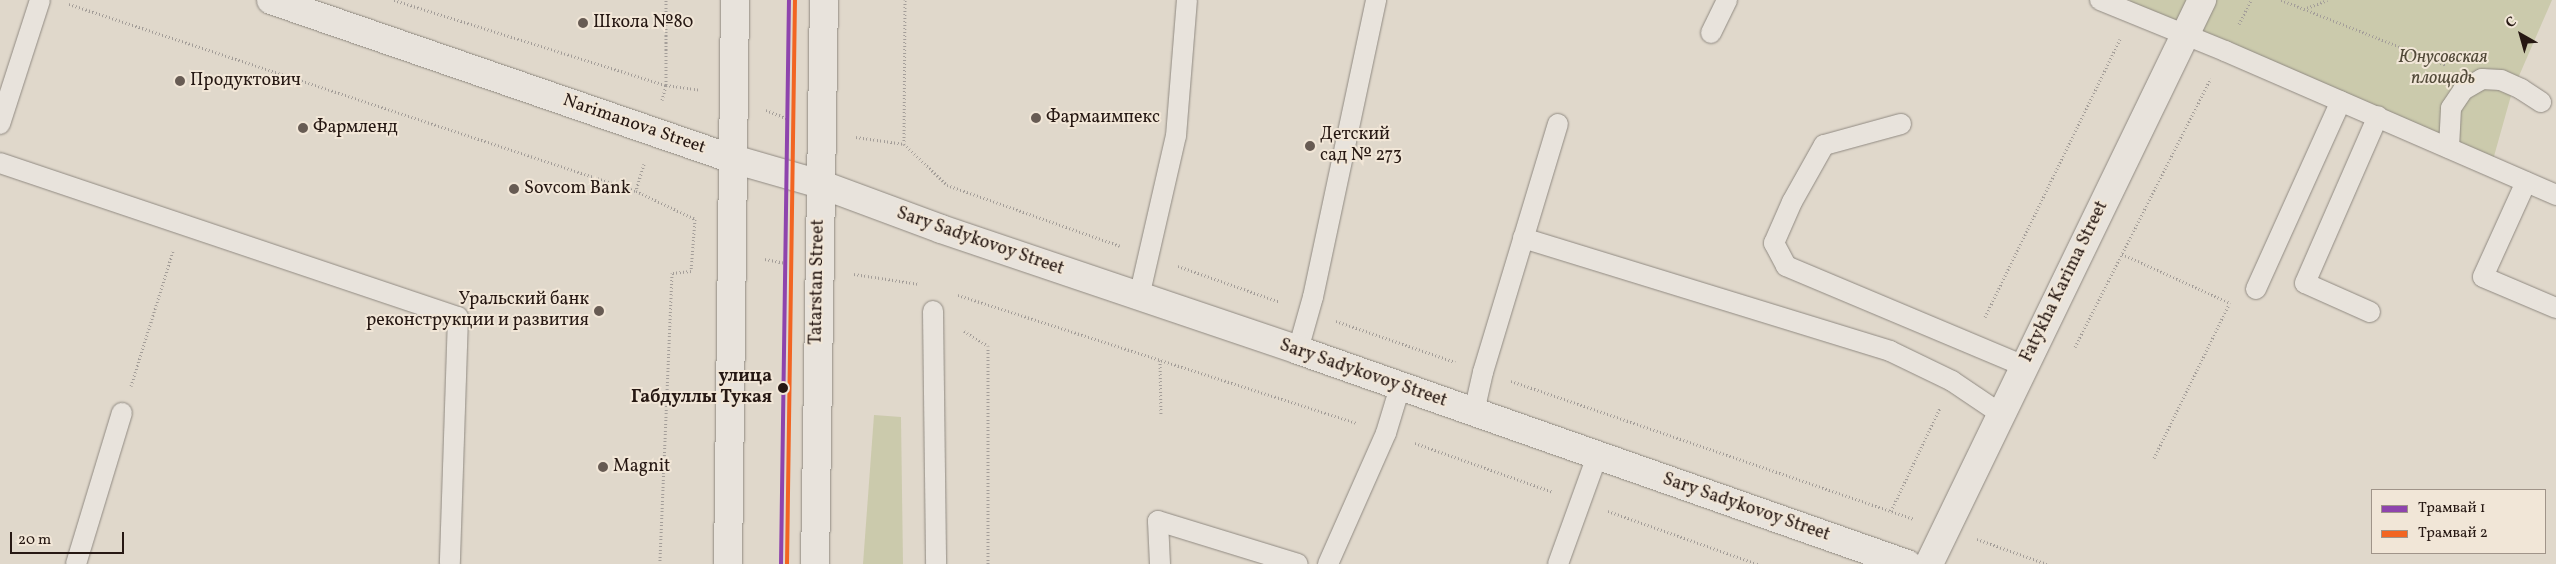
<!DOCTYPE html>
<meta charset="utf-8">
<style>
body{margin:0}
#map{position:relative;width:2556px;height:564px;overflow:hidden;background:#e0d8cb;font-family:Vollkorn,serif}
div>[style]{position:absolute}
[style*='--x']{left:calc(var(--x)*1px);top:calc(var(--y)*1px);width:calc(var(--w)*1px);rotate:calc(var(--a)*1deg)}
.green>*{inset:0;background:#cbcaac}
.path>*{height:3px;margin-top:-1.5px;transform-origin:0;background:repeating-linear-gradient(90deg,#a49e99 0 1px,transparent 0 3.5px)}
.roads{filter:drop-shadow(0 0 1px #908a82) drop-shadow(0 0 1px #908a82)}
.lane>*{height:20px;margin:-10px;padding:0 10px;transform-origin:10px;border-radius:10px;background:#e8e3dc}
.street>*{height:28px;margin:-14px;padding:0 14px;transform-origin:14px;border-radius:14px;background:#e8e3dc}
.secondary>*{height:28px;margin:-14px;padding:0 14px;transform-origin:14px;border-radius:14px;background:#e8e3dc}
.tram-1>*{height:4px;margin:-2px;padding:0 2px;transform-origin:2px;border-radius:2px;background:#8e44ad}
.tram-2>*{height:4px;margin:-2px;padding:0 2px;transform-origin:2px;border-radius:2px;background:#f26522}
.dots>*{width:14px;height:14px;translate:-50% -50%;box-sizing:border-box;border:2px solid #f1e6d7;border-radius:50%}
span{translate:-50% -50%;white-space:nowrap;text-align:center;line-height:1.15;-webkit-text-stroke:4px #f1e6d7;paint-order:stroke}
.poi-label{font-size:18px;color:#261813}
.left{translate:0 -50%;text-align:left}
.right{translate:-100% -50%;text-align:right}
.park-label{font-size:18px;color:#524a39;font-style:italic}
.street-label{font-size:18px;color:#261813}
.stop-label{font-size:18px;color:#261813;font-weight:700}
.legend{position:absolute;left:2371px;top:489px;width:175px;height:65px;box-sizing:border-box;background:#f1e6d7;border:1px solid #a09489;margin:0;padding:6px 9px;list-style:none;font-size:15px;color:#261813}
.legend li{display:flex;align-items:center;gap:10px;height:25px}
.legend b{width:25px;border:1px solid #a09489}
.north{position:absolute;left:2496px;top:10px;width:50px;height:50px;-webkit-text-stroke:4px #f1e6d7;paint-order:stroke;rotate:322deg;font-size:14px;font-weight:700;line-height:20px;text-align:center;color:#261813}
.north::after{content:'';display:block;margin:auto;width:18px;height:22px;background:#261813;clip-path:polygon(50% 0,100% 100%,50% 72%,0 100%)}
.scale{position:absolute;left:10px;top:532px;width:114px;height:22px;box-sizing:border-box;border:2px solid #261813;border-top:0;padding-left:6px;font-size:15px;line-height:18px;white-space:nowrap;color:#261813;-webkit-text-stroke:4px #f1e6d7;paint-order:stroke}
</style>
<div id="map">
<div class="green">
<div style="clip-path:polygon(2130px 0,2552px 0,2512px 92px,2491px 167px,2133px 13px)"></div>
<div style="clip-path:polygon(874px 415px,901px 417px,903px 564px,863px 564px)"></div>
</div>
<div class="path">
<div style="--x:394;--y:0;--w:285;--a:17.4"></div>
<div style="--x:666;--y:85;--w:85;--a:-90"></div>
<div style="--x:905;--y:0;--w:144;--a:90.4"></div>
<div style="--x:904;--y:144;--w:59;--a:43.6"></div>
<div style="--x:947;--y:185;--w:183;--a:19.4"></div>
<div style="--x:2281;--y:0;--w:177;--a:21.5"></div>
<div style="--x:69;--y:4;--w:597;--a:18.25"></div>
<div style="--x:2304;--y:9;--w:25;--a:-21"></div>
<div style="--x:2239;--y:24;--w:27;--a:-63"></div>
<div style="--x:662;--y:100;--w:16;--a:-75"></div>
<div style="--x:666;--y:85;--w:35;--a:8"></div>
<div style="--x:766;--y:110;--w:24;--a:22"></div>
<div style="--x:856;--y:137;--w:49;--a:8.3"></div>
<div style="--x:644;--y:164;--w:28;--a:107"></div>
<div style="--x:636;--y:191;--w:65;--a:25.4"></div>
<div style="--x:695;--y:219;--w:52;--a:94.4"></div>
<div style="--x:691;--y:271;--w:19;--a:174"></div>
<div style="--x:672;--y:273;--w:291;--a:92.4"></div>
<div style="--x:2122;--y:254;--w:119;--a:24.4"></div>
<div style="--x:765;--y:259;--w:21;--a:11"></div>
<div style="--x:1178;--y:266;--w:108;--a:19.4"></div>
<div style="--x:854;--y:274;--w:66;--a:8.7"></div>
<div style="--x:958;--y:295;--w:419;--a:17.8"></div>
<div style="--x:1985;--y:317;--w:309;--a:-64.1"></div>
<div style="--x:1336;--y:321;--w:126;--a:19"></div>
<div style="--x:964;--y:331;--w:28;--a:32"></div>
<div style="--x:988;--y:346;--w:218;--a:90"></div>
<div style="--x:2075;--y:347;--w:301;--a:-63.2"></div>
<div style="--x:1160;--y:360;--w:55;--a:89"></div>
<div style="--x:1511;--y:381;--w:426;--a:18.9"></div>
<div style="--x:131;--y:386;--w:141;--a:-72.7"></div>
<div style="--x:1415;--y:443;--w:146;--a:19.5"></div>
<div style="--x:2154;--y:458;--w:171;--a:-64"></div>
<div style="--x:1608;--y:511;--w:159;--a:19.5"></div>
<div style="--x:1891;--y:511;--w:114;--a:-64.6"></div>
<div style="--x:1977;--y:539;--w:74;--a:19.7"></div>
</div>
<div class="roads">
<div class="lane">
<div style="--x:2100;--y:0;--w:135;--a:22.2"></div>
<div style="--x:2225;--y:51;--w:361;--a:23.5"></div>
<div style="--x:1711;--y:33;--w:37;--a:-64"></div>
<div style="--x:0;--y:124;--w:130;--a:-72.1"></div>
<div style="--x:1901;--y:124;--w:80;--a:164.7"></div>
<div style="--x:1824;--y:145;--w:65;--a:119.3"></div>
<div style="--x:1792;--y:202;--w:45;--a:113.7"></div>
<div style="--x:1774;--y:243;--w:26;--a:62"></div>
<div style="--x:1786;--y:266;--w:258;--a:22.8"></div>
<div style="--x:2449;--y:148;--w:40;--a:-87.1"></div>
<div style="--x:2451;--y:108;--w:22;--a:-56"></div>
<div style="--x:2463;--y:90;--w:22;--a:-30"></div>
<div style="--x:2482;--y:79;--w:19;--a:3"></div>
<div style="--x:2501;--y:80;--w:22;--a:24"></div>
<div style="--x:2521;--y:89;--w:24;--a:33"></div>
<div style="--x:0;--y:163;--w:483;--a:18.6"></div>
<div style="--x:458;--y:317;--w:247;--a:91.9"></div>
<div style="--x:2526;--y:182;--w:104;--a:114.4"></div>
<div style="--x:2483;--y:277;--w:79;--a:23"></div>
<div style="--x:1523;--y:238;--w:384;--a:17.1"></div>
<div style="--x:1890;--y:351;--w:69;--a:25.8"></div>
<div style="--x:1952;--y:381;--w:59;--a:34"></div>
<div style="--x:2256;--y:289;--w:206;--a:-65.7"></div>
<div style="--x:1139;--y:297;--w:165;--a:-77.1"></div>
<div style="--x:1176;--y:136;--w:136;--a:-85.4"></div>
<div style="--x:933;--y:311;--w:253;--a:89.3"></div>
<div style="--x:2370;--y:312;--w:71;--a:-156"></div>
<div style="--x:2305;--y:283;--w:182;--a:-66.4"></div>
<div style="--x:1298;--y:350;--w:55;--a:-74.2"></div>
<div style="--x:1313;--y:297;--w:304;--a:-78"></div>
<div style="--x:1474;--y:412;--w:41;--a:-77.3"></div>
<div style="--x:1483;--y:372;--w:259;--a:-73.2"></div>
<div style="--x:76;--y:564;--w:158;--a:-73.1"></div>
<div style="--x:1160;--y:564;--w:43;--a:-92.7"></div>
<div style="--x:1158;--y:521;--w:146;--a:17.1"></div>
<div style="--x:1328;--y:564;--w:143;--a:-66.1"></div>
<div style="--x:1386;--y:433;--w:48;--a:-73.1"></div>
<div style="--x:1558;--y:564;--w:115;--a:-70.1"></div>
</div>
<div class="street">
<div style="--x:1929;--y:564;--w:627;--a:-64.17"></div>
</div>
<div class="secondary">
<div style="--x:271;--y:0;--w:489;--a:19"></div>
<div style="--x:733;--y:159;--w:91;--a:16"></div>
<div style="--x:820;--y:184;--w:129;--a:20.4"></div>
<div style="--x:941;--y:229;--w:377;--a:18.7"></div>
<div style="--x:1298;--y:350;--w:646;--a:19.36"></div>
<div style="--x:728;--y:564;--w:564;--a:-89.29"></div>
<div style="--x:815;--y:564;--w:564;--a:-89.09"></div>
</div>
</div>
<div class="tram-1">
<div style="--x:781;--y:564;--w:564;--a:-89.19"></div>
</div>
<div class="tram-2">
<div style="--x:787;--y:564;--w:564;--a:-89.19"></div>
</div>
<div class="dots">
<div style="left:583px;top:23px;background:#675b53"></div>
<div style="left:180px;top:81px;background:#675b53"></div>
<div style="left:1036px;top:118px;background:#675b53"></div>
<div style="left:303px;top:128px;background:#675b53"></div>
<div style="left:1310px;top:146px;background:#675b53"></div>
<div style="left:514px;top:189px;background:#675b53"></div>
<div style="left:599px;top:311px;background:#675b53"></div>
<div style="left:783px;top:388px;background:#261813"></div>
<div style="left:603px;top:467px;background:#675b53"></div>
</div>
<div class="poi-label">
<span class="left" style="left:593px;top:23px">Школа №80</span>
<span class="left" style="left:190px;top:81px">Продуктович</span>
<span class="left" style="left:1046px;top:118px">Фармаимпекс</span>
<span class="left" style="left:313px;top:128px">Фармленд</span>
<span class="left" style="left:1320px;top:146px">Детский<br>сад № 273</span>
<span class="left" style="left:524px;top:189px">Sovcom Bank</span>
<span class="right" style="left:589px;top:311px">Уральский банк<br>реконструкции и развития</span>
<span class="left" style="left:613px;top:467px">Magnit</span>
</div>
<div class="park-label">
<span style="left:2443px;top:69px">Юнусовская<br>площадь</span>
</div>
<div class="street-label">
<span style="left:634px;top:125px;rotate:19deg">Narimanova Street</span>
<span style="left:980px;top:242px;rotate:19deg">Sary Sadykovoy Street</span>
<span style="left:818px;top:282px;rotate:-89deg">Tatarstan Street</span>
<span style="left:2065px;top:282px;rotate:-64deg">Fatykha Karima Street</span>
<span style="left:1363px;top:374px;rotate:19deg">Sary Sadykovoy Street</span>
<span style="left:1746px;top:508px;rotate:19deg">Sary Sadykovoy Street</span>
</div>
<div class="stop-label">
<span class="right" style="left:772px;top:388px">улица<br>Габдуллы Тукая</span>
</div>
<ul class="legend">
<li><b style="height:6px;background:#8e44ad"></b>Трамвай 1</li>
<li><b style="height:6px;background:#f26522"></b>Трамвай 2</li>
</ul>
<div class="north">С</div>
<div class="scale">20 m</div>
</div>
